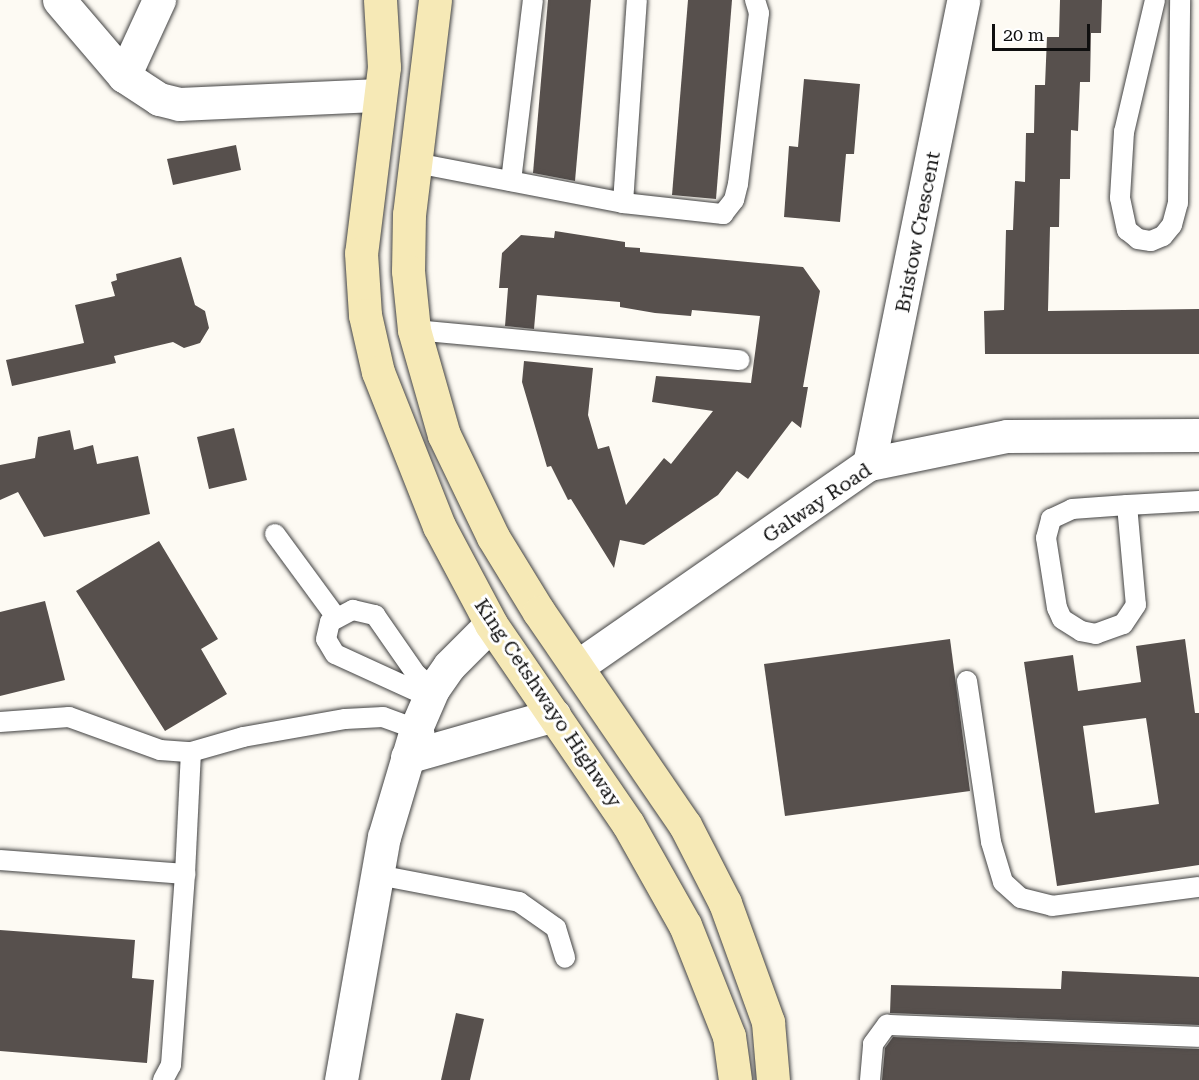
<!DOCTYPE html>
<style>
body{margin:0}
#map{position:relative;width:1199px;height:1080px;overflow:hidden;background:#fdfaf3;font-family:"Roboto Serif",serif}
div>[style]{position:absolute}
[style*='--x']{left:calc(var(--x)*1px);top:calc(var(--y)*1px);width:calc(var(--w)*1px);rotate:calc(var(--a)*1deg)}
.building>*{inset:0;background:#57504d}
.roads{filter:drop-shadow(0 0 2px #424242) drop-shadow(0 0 2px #424242)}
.lane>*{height:20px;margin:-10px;padding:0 10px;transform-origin:10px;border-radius:10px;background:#fff}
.street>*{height:33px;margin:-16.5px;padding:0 16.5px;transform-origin:16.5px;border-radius:16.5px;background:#fff}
.secondary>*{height:33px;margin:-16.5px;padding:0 16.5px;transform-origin:16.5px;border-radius:16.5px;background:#f6e9b6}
span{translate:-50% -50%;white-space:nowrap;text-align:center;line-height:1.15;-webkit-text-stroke:6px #fff;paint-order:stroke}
.street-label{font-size:20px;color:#0f0f0f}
.scale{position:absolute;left:992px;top:24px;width:98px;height:27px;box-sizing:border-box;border:3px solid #0f0f0f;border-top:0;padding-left:8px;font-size:18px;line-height:21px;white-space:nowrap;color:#0f0f0f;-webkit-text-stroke:4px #fff;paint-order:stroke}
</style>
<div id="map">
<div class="building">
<div style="clip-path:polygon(548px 0,591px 0,575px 181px,533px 173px)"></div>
<div style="clip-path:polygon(688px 0,732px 0,716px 199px,672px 195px)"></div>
<div style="clip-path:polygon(1060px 0,1102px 0,1101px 33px,1091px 33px,1090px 82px,1080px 82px,1078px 131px,1071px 130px,1070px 179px,1060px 179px,1059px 227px,1050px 227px,1048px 311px,1199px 309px,1199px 354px,985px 354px,984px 311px,1004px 310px,1006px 230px,1013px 230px,1015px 181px,1025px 182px,1026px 133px,1034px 133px,1035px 85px,1045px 85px,1047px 37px,1059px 37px)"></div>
<div style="clip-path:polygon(804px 79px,860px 84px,854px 154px,846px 154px,840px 222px,784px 217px,789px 146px,798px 147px)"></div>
<div style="clip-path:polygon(236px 145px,241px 170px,173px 185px,167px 159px)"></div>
<div style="clip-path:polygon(555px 231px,625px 242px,625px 247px,640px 248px,640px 252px,803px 267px,820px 291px,803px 387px,808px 387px,801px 428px,792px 421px,748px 479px,737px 471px,718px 495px,644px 545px,620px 540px,614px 568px,571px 499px,568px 500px,551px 466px,547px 467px,522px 382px,524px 361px,593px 368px,588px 415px,598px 449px,609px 446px,626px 505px,664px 458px,671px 464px,713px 411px,652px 402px,656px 376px,751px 383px,760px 316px,692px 310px,691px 316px,655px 313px,620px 307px,620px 302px,537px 295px,534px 329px,505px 326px,508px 288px,499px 288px,502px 253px,521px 235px,554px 238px)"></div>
<div style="clip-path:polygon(181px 257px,195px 305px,205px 311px,209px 328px,200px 343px,184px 348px,173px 342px,114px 356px,116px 363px,12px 386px,6px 360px,84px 343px,75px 305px,115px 296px,111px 282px,117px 280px,116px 274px)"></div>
<div style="clip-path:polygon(234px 428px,247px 480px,209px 489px,197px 437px)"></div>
<div style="clip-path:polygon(70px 430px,74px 450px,93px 445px,97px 464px,138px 456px,150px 514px,44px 537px,18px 492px,0 500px,0 465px,35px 458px,38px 437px)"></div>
<div style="clip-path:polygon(159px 541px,218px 639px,201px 649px,227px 694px,165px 731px,76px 591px)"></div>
<div style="clip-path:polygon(45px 601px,65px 680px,0 696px,0 612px)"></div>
<div style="clip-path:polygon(950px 639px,970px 791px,785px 816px,764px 664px)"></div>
<div style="clip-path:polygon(evenodd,1185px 639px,1195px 713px,1199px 713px,1199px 865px,1057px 886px,1024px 662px,1073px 655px,1078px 691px,1141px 682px,1136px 646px,1185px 639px,1146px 718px,1159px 804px,1095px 813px,1083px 726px,1146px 718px)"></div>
<div style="clip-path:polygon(0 930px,135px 940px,132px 978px,154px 980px,147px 1063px,0 1051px)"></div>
<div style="clip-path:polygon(1062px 971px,1199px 977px,1199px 1025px,890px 1013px,891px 985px,1061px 989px)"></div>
<div style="clip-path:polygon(456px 1013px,484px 1019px,470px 1080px,441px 1080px)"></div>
<div style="clip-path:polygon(893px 1037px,1199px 1049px,1199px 1080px,882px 1080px,885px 1048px)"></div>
</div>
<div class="roads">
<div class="lane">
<div style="--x:1155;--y:0;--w:136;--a:103.2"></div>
<div style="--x:1124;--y:132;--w:66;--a:93.5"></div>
<div style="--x:1120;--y:198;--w:33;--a:78"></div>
<div style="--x:1127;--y:230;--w:14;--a:39"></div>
<div style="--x:1138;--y:239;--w:13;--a:9"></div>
<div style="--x:1151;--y:241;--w:13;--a:-23"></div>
<div style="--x:1163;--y:236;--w:14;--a:-51"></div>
<div style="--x:1172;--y:225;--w:23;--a:-75"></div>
<div style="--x:1178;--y:203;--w:203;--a:-89.4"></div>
<div style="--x:416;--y:163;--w:211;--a:10.9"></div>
<div style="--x:623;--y:203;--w:101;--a:6.3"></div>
<div style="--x:723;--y:214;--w:18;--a:-52"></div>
<div style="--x:734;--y:200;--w:16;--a:-76"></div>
<div style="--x:738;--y:184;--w:172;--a:-83"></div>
<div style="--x:759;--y:13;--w:14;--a:-107"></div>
<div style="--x:511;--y:181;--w:182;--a:-83.1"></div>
<div style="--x:623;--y:203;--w:203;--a:-86.1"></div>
<div style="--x:414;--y:330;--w:327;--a:5.3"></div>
<div style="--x:1127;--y:505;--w:100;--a:84.9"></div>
<div style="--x:1136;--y:605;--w:23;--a:124"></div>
<div style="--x:1123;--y:624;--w:29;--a:160"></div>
<div style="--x:1096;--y:634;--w:15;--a:-169"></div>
<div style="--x:1081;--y:631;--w:22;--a:-148"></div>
<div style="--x:1062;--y:619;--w:12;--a:-114"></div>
<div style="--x:1057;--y:608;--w:71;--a:-98.9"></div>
<div style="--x:1046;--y:538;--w:20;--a:-75"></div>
<div style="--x:1051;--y:519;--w:23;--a:-25"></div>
<div style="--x:1072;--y:509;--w:55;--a:-4.2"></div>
<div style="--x:1127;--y:505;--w:72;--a:-3.2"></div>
<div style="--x:275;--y:534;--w:103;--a:53.7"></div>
<div style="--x:967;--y:681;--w:163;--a:81.5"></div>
<div style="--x:991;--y:842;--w:42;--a:73.3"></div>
<div style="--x:1003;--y:882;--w:24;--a:42"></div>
<div style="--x:1021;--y:898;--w:32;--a:14"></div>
<div style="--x:1052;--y:906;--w:148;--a:-7.4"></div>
<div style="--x:429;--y:697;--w:103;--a:-155.4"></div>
<div style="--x:335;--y:654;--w:17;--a:-121"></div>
<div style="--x:326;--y:639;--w:17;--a:-77"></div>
<div style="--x:330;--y:622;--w:26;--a:-28"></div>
<div style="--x:353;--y:610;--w:23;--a:13"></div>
<div style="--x:375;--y:615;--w:72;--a:55.2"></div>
<div style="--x:416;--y:674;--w:23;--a:41"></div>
<div style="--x:0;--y:722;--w:69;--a:-4.1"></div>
<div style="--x:69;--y:717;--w:97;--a:19.9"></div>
<div style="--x:160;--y:750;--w:31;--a:4"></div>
<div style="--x:191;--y:752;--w:54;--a:-16.1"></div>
<div style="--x:243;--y:737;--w:104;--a:-10"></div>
<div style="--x:345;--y:719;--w:38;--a:-3"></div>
<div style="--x:383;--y:717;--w:44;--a:20.1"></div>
<div style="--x:0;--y:860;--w:186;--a:4.3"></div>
<div style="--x:185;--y:874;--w:122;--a:-87.2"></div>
<div style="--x:378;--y:875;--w:144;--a:10.8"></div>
<div style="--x:519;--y:902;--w:45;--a:35.1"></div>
<div style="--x:556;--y:928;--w:31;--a:73"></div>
<div style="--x:163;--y:1080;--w:17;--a:-62"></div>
<div style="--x:171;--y:1065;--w:192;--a:-85.8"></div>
<div style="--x:870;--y:1080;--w:36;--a:-85"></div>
<div style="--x:873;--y:1044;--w:24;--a:-54"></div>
<div style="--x:887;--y:1025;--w:312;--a:2.2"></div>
</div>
<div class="street">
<div style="--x:59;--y:0;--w:100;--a:49.5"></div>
<div style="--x:124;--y:76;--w:42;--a:33.3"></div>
<div style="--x:159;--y:99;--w:21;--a:14"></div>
<div style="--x:179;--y:104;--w:201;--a:-2.6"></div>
<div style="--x:124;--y:76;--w:84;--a:-65.3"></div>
<div style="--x:869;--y:464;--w:473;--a:-78.5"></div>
<div style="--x:578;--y:666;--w:354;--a:-34.8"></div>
<div style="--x:869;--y:464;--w:141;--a:-11.5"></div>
<div style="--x:1007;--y:436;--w:192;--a:-0.3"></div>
<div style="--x:407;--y:757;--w:153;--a:-15.9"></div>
<div style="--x:341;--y:1080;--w:247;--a:-80"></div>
<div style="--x:384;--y:837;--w:116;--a:-73.4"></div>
<div style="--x:417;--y:726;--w:40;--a:-66.6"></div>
<div style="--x:433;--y:689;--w:28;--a:-55"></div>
<div style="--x:449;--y:666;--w:59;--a:-45"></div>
</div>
<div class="secondary">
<div style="--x:380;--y:0;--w:67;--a:86.6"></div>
<div style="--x:384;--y:67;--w:187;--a:97"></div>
<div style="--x:361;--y:253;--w:62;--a:86.3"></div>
<div style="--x:365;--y:315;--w:58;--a:77.2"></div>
<div style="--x:378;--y:372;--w:166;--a:68.4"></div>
<div style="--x:439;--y:526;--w:111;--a:62"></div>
<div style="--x:491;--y:624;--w:242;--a:55.6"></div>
<div style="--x:628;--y:824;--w:116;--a:60.6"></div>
<div style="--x:685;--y:925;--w:119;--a:68.4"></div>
<div style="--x:729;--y:1036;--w:44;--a:82.2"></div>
<div style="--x:435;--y:0;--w:216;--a:96.9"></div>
<div style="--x:409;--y:214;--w:57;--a:91"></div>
<div style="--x:408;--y:271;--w:59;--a:84.2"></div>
<div style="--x:414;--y:330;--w:109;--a:74.1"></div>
<div style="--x:444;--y:435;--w:113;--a:64.3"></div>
<div style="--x:493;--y:537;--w:88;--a:58.5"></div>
<div style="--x:539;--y:612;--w:258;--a:55.6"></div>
<div style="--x:685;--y:825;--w:88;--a:62.9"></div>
<div style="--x:725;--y:903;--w:127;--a:70.1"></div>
<div style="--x:768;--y:1022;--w:58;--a:85.1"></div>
</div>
</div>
<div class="street-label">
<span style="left:918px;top:232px;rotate:-79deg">Bristow Crescent</span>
<span style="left:817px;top:503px;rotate:-34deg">Galway Road</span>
<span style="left:548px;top:703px;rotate:56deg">King Cetshwayo Highway</span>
</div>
<div class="scale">20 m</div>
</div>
